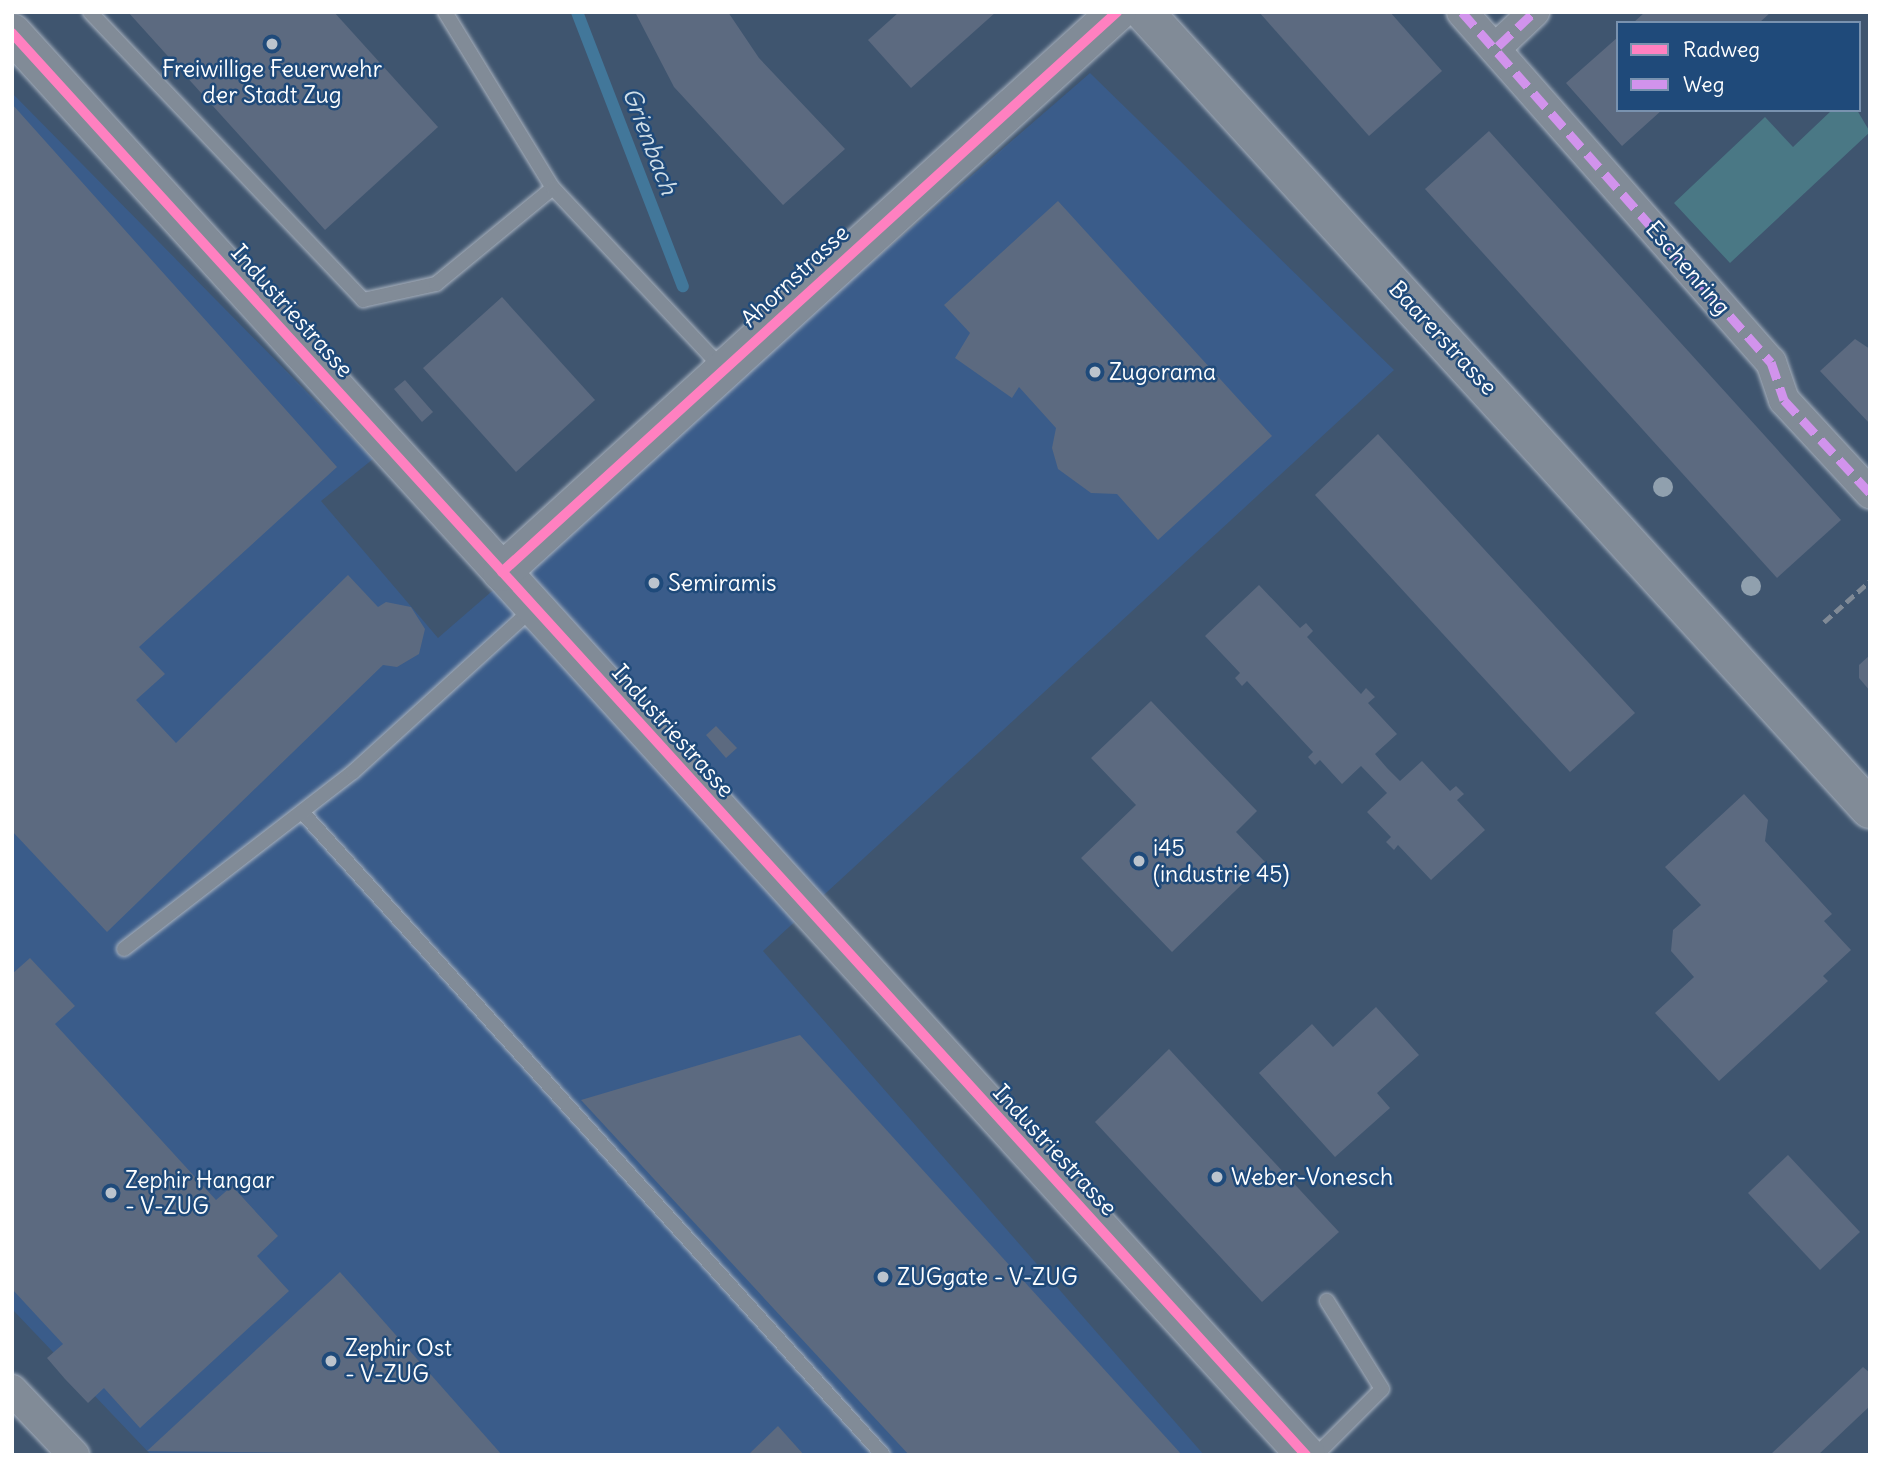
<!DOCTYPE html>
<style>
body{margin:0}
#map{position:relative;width:1882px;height:1467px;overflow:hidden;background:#3f556f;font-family:Delius,sans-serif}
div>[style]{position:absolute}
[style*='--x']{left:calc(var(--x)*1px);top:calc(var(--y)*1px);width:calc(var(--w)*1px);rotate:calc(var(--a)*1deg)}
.built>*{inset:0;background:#3a5c8a}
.green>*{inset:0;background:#4a7885}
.stream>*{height:12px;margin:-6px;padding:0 6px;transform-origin:6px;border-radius:6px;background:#42779a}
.building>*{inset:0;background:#5c6a80}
.roads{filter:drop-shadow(0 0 2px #a9b2be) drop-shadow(0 0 2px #a9b2be)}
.lane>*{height:14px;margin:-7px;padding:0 7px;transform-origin:7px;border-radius:7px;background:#818b97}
.street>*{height:30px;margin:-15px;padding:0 15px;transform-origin:15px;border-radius:15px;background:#818b97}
.secondary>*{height:38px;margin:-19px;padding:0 19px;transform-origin:19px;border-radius:19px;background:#818b97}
.rail>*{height:5px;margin-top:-2.5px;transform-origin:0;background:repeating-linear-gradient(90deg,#808a96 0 10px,transparent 0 15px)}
.quiet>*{height:9px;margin-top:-4.5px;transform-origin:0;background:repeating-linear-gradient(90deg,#d193ec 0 18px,transparent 0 27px)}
.cycleway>*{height:10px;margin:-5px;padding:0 5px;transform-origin:5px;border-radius:5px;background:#ff80c0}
.trees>*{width:20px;height:20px;margin:-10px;border-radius:50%;background:#90a0ae}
.dots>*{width:19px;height:19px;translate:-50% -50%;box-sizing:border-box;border:4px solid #1f4a7a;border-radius:50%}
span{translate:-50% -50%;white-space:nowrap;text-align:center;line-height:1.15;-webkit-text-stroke:5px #1f4a7a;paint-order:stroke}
.poi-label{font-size:23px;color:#fff}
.left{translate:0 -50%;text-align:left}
.street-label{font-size:23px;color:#fff}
.water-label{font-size:24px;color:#d0dee7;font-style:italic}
.frame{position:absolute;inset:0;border:14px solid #fff;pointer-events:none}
.legend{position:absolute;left:1616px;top:21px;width:245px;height:91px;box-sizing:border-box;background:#1f4a7a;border:2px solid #7992af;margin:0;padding:9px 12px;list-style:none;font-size:21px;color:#fff}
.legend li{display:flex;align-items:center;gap:14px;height:35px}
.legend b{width:35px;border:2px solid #7992af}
</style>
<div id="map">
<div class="built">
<div style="clip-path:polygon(1090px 73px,1394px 370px,763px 951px,1204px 1455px,151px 1455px,12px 1309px,12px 93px,373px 459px,321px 501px,438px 638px)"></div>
</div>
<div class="green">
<div style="clip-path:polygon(1832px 110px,1857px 110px,1870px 132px,1730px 263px,1674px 203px,1765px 117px,1793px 147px)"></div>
</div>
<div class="stream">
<div style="--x:577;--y:12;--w:294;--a:68.9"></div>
</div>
<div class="building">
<div style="clip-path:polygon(128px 12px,334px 12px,438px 127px,325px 230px)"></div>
<div style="clip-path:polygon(635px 12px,728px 12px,759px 58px,845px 149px,783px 205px,674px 87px)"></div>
<div style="clip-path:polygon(899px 12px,996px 12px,911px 88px,868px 40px)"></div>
<div style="clip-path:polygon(1259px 12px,1390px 12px,1442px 71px,1369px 136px)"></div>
<div style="clip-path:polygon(1645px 12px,1771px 12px,1759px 23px,1633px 23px)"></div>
<div style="clip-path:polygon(1618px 37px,1618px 110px,1662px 110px,1622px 146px,1566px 83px)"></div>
<div style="clip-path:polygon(12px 104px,337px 467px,139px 647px,165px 674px,136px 700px,176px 743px,348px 575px,378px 607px,386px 602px,411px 607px,425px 629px,419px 654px,397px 667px,383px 665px,107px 932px,12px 831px)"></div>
<div style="clip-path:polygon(1489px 131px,1841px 520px,1777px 578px,1425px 189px)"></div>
<div style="clip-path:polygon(1058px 201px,1272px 436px,1158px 540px,1117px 494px,1091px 493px,1058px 469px,1052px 448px,1056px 428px,1019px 387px,1012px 398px,955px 358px,970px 333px,944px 305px)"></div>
<div style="clip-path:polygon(502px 297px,595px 400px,516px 472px,423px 368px)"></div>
<div style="clip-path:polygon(1855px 339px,1870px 349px,1870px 424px,1820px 371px)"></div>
<div style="clip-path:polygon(405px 380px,433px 412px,422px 422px,394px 389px)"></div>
<div style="clip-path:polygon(1378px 434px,1635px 713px,1570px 772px,1315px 495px)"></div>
<div style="clip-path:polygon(1259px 585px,1300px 628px,1306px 623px,1313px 631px,1307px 637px,1361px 694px,1366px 688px,1375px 697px,1368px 703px,1397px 734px,1375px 754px,1387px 768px,1400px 781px,1422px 761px,1450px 791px,1456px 786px,1464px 794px,1457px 800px,1485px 830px,1431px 880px,1398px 845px,1394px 850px,1386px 842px,1391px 837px,1367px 812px,1387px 793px,1361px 766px,1342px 784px,1320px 760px,1315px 765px,1308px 757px,1313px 752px,1247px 681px,1242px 686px,1235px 678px,1240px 673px,1205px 636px)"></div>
<div style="clip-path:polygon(1870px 655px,1870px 691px,1859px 678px,1859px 665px)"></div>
<div style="clip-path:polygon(1151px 701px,1257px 811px,1236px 832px,1265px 862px,1172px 952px,1081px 858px,1136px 805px,1091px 758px)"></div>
<div style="clip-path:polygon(716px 726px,737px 748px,726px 758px,706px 735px)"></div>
<div style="clip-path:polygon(1744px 794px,1768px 820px,1765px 841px,1832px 914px,1824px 921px,1851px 950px,1823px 976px,1828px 981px,1719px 1081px,1655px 1013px,1694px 977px,1671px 951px,1673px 930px,1701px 905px,1665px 867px)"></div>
<div style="clip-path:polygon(30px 958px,75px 1006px,55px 1024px,216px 1200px,232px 1186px,278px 1236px,257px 1256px,289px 1291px,140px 1428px,104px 1388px,88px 1403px,65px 1379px,47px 1358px,63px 1344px,12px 1289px,12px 974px)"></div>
<div style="clip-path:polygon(1376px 1007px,1419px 1055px,1377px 1093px,1390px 1108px,1335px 1157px,1259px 1073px,1312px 1024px,1333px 1047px)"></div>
<div style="clip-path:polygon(800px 1035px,1182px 1455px,909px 1455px,581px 1100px)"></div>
<div style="clip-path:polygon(1169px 1049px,1339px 1232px,1262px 1302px,1095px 1122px)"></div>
<div style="clip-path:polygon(1788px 1155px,1860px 1232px,1820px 1270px,1748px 1193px)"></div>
<div style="clip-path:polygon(340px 1272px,502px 1455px,147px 1451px)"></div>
<div style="clip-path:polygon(1863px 1367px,1870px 1373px,1870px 1406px,1818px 1455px,1770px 1455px)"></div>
<div style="clip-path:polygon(778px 1426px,804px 1455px,748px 1455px)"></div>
</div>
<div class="roads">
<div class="lane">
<div style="--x:90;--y:12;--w:397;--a:46.5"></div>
<div style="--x:363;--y:300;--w:75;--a:-12.4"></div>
<div style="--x:436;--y:284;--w:151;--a:-39.4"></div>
<div style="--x:445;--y:12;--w:206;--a:58.5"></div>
<div style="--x:553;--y:188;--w:250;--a:46.8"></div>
<div style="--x:303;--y:813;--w:865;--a:47.9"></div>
<div style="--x:124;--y:949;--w:289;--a:-37.7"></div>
<div style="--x:353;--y:772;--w:244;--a:-42.3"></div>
<div style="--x:1316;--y:1455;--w:93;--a:-45"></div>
<div style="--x:1382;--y:1389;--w:104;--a:-122"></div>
</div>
<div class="street">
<div style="--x:1462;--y:12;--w:467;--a:48.6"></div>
<div style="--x:1771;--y:362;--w:40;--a:71.1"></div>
<div style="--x:1784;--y:400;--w:127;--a:47.2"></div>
<div style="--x:1498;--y:46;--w:50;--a:-43.4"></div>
<div style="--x:12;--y:1390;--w:90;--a:46.4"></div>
</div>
<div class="secondary">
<div style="--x:1144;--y:12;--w:1078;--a:47.67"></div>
<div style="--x:12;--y:33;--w:1923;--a:47.7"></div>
<div style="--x:502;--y:572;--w:832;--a:-42.32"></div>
</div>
</div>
<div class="rail">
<div style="--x:1824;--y:622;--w:62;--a:-41.7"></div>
</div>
<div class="quiet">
<div style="--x:1462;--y:12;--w:467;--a:48.6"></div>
<div style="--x:1771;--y:362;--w:40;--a:71.1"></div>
<div style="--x:1784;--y:400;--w:127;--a:47.2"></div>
<div style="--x:1498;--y:46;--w:50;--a:-43.4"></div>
</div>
<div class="cycleway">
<div style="--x:12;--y:33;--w:1923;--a:47.7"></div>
<div style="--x:502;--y:572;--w:832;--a:-42.32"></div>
</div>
<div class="trees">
<div style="left:1663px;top:487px"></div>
<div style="left:1751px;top:586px"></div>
</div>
<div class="dots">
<div style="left:272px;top:44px;background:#bcc4cd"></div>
<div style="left:1095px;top:372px;background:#bcc4cd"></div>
<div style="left:654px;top:583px;background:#bcc4cd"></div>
<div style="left:1139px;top:861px;background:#bcc4cd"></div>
<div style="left:1217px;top:1177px;background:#bcc4cd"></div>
<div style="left:111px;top:1193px;background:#bcc4cd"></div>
<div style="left:883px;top:1277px;background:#bcc4cd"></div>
<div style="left:331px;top:1361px;background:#bcc4cd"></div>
</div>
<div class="poi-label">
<span style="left:272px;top:82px">Freiwillige Feuerwehr<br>der Stadt Zug</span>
<span class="left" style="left:1109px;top:372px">Zugorama</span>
<span class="left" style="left:668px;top:583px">Semiramis</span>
<span class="left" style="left:1153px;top:861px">i45<br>(industrie 45)</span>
<span class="left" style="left:1231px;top:1177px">Weber-Vonesch</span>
<span class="left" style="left:125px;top:1193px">Zephir Hangar<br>- V-ZUG</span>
<span class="left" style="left:897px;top:1277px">ZUGgate - V-ZUG</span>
<span class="left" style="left:345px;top:1361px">Zephir Ost<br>- V-ZUG</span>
</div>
<div class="street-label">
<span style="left:1688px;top:268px;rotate:49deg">Eschenring</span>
<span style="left:795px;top:276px;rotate:-43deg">Ahornstrasse</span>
<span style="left:292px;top:311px;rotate:48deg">Industriestrasse</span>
<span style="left:1443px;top:338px;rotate:47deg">Baarerstrasse</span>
<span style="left:673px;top:731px;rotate:48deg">Industriestrasse</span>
<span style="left:1055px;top:1150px;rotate:47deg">Industriestrasse</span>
</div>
<div class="water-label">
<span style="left:650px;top:141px;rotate:69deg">Grienbach</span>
</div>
<div class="frame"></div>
<ul class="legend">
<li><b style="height:9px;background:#ff80c0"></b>Radweg</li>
<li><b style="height:9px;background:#d193ec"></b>Weg</li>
</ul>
</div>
